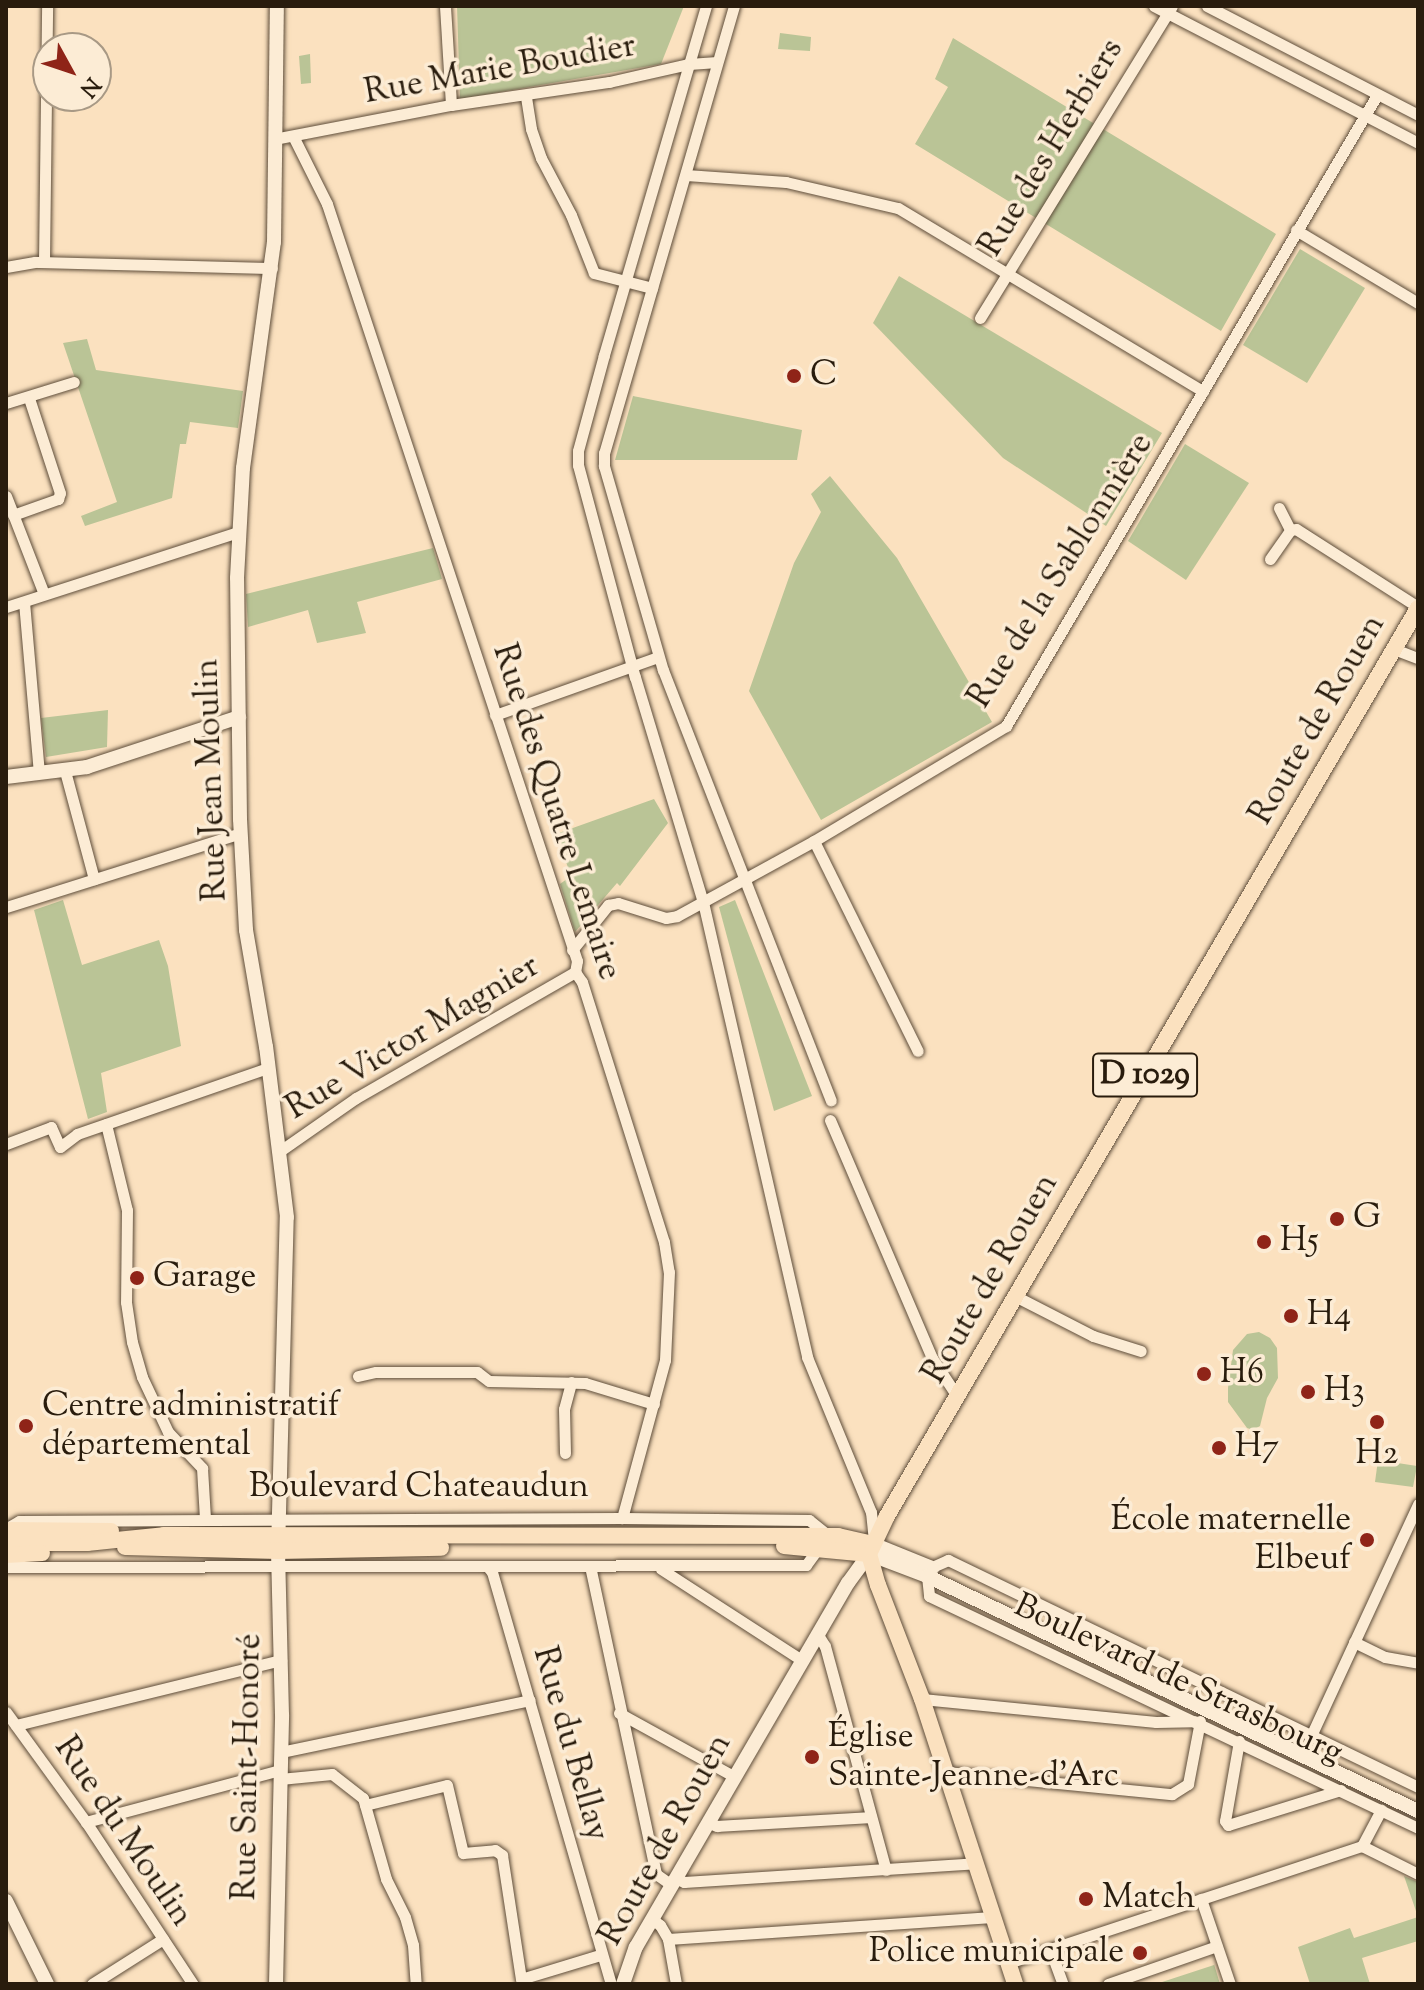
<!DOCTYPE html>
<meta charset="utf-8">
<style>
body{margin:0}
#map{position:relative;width:1424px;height:1990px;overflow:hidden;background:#fbe1bf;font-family:"Sorts Mill Goudy",serif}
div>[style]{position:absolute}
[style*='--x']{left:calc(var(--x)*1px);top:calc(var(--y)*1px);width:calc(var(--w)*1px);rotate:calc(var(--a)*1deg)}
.green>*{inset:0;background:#bac496}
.roads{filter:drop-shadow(0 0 2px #5e4d3a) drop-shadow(0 0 2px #5e4d3a)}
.street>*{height:11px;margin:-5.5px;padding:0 5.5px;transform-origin:5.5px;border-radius:5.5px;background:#fcecd5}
.secondary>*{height:14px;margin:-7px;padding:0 7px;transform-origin:7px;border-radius:7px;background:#fcecd5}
.primary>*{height:16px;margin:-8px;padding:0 8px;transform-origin:8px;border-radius:8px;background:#fbe1bf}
.dots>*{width:22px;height:22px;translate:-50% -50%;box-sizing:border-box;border:4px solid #fcecd5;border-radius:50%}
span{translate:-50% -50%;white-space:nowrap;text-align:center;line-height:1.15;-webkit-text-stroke:7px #fcecd5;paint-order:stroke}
.shield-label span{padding:2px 6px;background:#fcecd5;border:2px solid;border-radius:6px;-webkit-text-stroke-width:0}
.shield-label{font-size:32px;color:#291c0d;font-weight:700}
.street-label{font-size:34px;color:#291c0d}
.poi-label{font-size:34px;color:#291c0d}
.left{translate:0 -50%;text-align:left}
.right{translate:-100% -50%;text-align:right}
.frame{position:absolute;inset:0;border:8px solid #291c0d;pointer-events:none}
.north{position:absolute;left:32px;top:32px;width:80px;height:80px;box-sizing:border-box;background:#fcecd5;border:2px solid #a89985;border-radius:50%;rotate:130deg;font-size:22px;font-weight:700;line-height:32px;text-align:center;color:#291c0d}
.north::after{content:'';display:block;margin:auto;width:28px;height:36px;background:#8f2418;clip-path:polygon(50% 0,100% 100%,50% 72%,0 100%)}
</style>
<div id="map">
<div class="green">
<div style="clip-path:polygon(457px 6px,684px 6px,661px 64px,460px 99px)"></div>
<div style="clip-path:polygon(780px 33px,811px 37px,810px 51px,778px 49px)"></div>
<div style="clip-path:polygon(953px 38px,1276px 234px,1221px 331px,915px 144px,948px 87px,935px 79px)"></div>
<div style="clip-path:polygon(310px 54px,311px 83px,301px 84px,299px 56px)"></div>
<div style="clip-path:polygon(1300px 249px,1365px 288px,1307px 383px,1243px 345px)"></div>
<div style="clip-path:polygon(899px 276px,1162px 433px,1106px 526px,1003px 458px,873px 323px)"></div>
<div style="clip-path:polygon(87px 339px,96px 370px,243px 391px,238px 428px,190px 422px,186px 444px,180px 444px,172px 498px,85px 526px,81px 516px,117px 502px,63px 343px)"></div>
<div style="clip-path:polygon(633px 396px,802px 430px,797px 460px,615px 460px)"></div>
<div style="clip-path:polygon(1185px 444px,1249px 483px,1186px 580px,1128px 541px)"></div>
<div style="clip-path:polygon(830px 476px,897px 558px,992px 722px,821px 820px,749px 691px,794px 563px,821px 512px,811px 494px)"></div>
<div style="clip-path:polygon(433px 548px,442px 579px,357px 602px,366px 633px,317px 643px,308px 610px,248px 627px,246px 594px)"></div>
<div style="clip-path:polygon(108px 710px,107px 747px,46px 757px,41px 718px)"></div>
<div style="clip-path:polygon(654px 799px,668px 823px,620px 886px,617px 883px,575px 932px,560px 884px,571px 876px,556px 834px)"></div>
<div style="clip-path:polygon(63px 900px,82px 965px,159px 940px,168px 966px,181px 1046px,101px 1073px,107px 1112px,88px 1119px,34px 910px)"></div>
<div style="clip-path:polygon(735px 900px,812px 1096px,774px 1111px,719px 907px)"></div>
<div style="clip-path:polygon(1259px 1332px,1270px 1338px,1277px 1348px,1278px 1378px,1267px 1398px,1260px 1426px,1253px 1430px,1247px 1428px,1228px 1402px,1228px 1388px,1233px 1350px,1247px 1334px)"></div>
<div style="clip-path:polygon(1378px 1460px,1417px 1466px,1413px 1487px,1375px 1482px)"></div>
<div style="clip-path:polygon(1404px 1876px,1418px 1882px,1418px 1941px,1362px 1958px,1370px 1984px,1310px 1984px,1298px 1947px,1350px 1928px,1354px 1938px,1418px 1917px)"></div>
<div style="clip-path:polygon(1214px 1964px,1220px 1984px,1156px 1984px,1214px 1965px)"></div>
</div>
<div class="roads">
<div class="street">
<div style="--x:445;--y:6;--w:99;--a:86.5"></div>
<div style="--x:706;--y:6;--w:364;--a:106.3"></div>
<div style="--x:604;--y:355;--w:99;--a:105.2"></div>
<div style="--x:578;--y:451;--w:14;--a:90"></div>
<div style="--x:578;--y:465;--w:220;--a:75"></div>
<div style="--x:635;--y:677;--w:235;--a:73.2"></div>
<div style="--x:703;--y:902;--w:467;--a:77.1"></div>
<div style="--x:807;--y:1357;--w:168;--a:67.6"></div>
<div style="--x:871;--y:1512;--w:27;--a:84"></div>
<div style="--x:734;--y:6;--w:466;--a:106.2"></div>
<div style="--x:604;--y:453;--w:13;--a:90"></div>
<div style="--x:604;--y:466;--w:212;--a:73.9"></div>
<div style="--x:663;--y:670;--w:462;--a:68.7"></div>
<div style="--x:1154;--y:6;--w:297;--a:27.4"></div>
<div style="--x:1207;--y:6;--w:237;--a:27.3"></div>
<div style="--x:526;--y:97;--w:32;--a:81"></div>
<div style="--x:531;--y:129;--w:31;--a:71"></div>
<div style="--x:541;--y:158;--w:64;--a:62.2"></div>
<div style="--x:571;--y:215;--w:62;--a:68.4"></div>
<div style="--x:594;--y:273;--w:60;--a:14.5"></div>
<div style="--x:293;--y:136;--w:76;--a:63.4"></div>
<div style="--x:327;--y:204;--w:797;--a:71.72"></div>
<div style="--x:577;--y:961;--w:11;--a:100"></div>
<div style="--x:575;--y:972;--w:12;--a:55"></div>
<div style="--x:582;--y:982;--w:273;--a:72.5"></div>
<div style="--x:664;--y:1242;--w:30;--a:81"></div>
<div style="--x:669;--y:1272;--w:88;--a:92.6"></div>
<div style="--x:665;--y:1360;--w:164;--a:105.2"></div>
<div style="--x:274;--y:139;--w:180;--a:-10.9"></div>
<div style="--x:451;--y:105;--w:160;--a:-8.3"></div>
<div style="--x:609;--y:82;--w:82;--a:-12.7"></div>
<div style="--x:689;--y:64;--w:28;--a:-4"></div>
<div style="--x:686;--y:175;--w:100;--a:4"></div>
<div style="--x:786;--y:182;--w:115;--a:13.1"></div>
<div style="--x:898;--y:208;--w:356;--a:31"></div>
<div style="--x:1296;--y:230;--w:142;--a:30.9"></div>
<div style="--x:44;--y:262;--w:256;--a:-89.3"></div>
<div style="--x:6;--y:267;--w:29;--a:-10"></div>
<div style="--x:35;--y:262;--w:237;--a:1.5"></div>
<div style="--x:980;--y:318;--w:366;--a:-58.4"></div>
<div style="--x:6;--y:403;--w:71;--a:-17.2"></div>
<div style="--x:6;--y:496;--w:105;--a:68.8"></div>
<div style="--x:1279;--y:508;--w:25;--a:63"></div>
<div style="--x:13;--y:515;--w:48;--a:-19.6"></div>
<div style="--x:58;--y:499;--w:6;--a:-72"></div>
<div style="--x:60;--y:493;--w:100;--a:-108.1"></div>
<div style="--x:1270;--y:559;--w:35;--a:-55"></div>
<div style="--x:1290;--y:530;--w:6;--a:-9"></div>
<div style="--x:1296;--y:529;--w:145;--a:32.6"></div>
<div style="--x:24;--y:602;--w:171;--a:85"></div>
<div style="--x:6;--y:607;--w:244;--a:-17.9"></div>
<div style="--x:1394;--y:649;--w:26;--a:21"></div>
<div style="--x:495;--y:715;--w:173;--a:-19.6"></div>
<div style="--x:65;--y:771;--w:112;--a:75"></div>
<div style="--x:814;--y:841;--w:234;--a:63.7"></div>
<div style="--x:6;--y:907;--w:245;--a:-17.5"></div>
<div style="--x:572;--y:950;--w:58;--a:-51.3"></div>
<div style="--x:608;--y:905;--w:10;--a:-11"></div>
<div style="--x:618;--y:903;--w:50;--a:17.4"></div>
<div style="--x:666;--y:918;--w:11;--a:-10"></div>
<div style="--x:677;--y:916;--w:156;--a:-28.7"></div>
<div style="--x:814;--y:841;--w:224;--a:-30.9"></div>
<div style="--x:1006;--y:726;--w:732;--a:-59.55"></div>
<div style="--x:830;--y:1120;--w:259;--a:66.8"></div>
<div style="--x:932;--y:1358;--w:45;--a:56.7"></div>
<div style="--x:106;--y:1124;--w:89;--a:76.3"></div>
<div style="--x:127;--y:1210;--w:92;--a:90.6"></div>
<div style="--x:126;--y:1302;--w:40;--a:81.5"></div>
<div style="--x:132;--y:1342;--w:36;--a:74"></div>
<div style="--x:142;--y:1377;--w:61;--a:64.7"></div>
<div style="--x:168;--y:1432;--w:50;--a:46.6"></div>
<div style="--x:202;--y:1468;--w:50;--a:86.6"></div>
<div style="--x:6;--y:1144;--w:48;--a:-20.7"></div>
<div style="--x:51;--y:1127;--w:22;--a:66"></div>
<div style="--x:60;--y:1147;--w:21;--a:-37"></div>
<div style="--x:77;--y:1134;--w:202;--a:-19.1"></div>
<div style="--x:280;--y:1151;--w:93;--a:-34.9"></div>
<div style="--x:356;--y:1098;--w:253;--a:-29.9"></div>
<div style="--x:1015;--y:1296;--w:88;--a:27.1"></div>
<div style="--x:1093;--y:1336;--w:50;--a:17.4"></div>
<div style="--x:358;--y:1376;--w:18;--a:-13"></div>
<div style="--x:376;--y:1372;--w:101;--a:0"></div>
<div style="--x:477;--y:1372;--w:15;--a:37"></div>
<div style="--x:489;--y:1381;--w:96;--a:1.2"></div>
<div style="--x:585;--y:1383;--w:72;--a:16.9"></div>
<div style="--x:565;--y:1453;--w:44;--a:-91.3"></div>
<div style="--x:564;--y:1409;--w:28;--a:-75"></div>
<div style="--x:7;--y:1528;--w:14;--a:-30"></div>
<div style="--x:19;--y:1521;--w:603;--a:-0.29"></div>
<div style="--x:622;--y:1518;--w:187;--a:0.6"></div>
<div style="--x:809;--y:1520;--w:26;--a:39"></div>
<div style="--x:487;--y:1566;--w:8;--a:50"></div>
<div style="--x:492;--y:1572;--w:429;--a:73.9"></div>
<div style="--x:590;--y:1566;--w:315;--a:77.9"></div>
<div style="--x:656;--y:1874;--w:19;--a:35"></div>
<div style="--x:6;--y:1567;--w:800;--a:-0.14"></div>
<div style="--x:806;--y:1565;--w:22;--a:-54"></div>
<div style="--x:930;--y:1568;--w:20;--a:-24"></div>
<div style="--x:948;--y:1560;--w:522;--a:25.78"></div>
<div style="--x:661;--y:1569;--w:169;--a:32.9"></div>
<div style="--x:927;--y:1576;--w:20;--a:84"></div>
<div style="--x:929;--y:1596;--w:541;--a:25.38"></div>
<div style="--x:818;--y:1635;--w:13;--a:58"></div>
<div style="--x:825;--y:1646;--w:232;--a:74.8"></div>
<div style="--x:1354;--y:1642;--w:34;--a:26"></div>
<div style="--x:1385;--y:1657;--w:34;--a:10"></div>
<div style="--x:922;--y:1699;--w:235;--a:5.6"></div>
<div style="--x:1156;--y:1722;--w:39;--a:-1"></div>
<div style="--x:6;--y:1712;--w:136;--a:54"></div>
<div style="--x:86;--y:1822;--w:194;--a:56.6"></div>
<div style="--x:619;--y:1713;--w:132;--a:28.9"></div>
<div style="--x:16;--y:1725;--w:273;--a:-13.8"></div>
<div style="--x:1310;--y:1738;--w:258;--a:-65.2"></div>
<div style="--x:1239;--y:1741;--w:81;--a:99.9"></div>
<div style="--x:1225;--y:1821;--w:5;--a:53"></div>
<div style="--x:1228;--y:1825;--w:118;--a:-17.2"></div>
<div style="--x:281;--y:1752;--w:254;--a:-11.8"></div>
<div style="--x:946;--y:1772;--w:227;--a:5.6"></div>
<div style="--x:1172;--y:1794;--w:19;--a:-32"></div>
<div style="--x:1188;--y:1784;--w:64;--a:-79.2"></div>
<div style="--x:280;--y:1779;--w:52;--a:-5.5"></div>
<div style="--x:332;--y:1774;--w:39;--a:38"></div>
<div style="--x:363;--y:1798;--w:84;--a:74.1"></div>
<div style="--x:386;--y:1879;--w:42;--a:63.4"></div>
<div style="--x:405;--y:1917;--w:29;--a:74"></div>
<div style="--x:413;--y:1945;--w:39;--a:86"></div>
<div style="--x:365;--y:1805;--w:84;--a:-13.7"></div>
<div style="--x:447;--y:1785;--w:70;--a:76.8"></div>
<div style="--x:463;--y:1853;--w:32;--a:-5"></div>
<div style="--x:495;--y:1850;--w:9;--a:36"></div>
<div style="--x:502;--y:1855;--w:125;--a:81.3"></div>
<div style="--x:521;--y:1979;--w:83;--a:-16.9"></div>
<div style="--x:86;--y:1822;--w:201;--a:-15"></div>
<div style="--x:709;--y:1823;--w:9;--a:21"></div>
<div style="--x:717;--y:1826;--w:154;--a:-3.3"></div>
<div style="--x:1362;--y:1846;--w:63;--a:26.6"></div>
<div style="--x:676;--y:1878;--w:9;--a:27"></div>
<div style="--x:684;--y:1882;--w:292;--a:-3.7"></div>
<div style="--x:1201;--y:1899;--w:90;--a:71.2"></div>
<div style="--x:652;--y:1919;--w:10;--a:37"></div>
<div style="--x:660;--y:1925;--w:16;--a:60"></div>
<div style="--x:668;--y:1939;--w:46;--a:79.9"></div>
<div style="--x:668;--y:1939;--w:325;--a:-3.9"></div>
<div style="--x:1050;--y:1949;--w:37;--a:70"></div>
<div style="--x:1008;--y:1963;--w:373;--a:-18.3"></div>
<div style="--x:1362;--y:1846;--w:41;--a:-62.2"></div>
<div style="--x:92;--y:1984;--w:84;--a:-32.4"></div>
<div style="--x:1108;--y:1984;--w:115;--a:-19.2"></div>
</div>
<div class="secondary">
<div style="--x:6;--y:777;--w:82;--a:-7"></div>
<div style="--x:87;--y:767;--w:160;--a:-18.2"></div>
<div style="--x:873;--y:1544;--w:64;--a:22.1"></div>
<div style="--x:6;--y:1901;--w:93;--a:63.7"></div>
<div style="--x:276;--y:1984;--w:269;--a:-88.7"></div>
<div style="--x:282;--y:1715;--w:164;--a:-91.4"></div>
<div style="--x:278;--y:1551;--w:334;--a:-88.5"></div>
<div style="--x:287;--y:1217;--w:171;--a:-97"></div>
<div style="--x:266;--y:1047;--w:119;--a:-99.7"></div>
<div style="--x:246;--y:930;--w:111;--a:-93.1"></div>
<div style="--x:240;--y:819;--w:241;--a:-90.7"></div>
<div style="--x:237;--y:578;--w:110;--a:-86.9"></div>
<div style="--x:243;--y:468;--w:228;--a:-82.2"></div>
<div style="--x:274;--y:242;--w:236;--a:-89.3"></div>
<div style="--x:623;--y:1984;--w:39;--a:-71"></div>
<div style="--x:636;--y:1947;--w:421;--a:-59.8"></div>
<div style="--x:848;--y:1583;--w:36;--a:-54"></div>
<div style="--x:869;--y:1554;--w:62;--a:20.8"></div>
<div style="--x:927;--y:1576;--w:544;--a:25.58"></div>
</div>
<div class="primary">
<div style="--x:6;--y:1530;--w:105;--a:0.5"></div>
<div style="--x:6;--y:1543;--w:81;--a:0"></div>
<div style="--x:87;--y:1543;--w:77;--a:-5.9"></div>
<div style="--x:164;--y:1535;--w:674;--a:0.09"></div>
<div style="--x:838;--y:1536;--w:36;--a:13"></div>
<div style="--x:784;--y:1546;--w:85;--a:5.4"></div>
<div style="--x:125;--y:1547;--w:153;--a:1.5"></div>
<div style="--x:278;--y:1551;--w:163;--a:-1.1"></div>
<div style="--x:869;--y:1554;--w:42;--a:-64.7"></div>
<div style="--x:887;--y:1516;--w:1052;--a:-59.68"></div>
<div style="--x:869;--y:1554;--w:32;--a:74"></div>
<div style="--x:878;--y:1585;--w:122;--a:68.9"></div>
<div style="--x:922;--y:1699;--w:300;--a:71.9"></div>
<div style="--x:6;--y:1555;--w:36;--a:-3"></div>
</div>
</div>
<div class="dots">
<div style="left:794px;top:376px;background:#8f2418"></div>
<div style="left:1337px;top:1219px;background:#8f2418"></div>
<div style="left:1264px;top:1242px;background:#8f2418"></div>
<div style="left:137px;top:1278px;background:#8f2418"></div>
<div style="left:1291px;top:1316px;background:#8f2418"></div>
<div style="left:1204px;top:1374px;background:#8f2418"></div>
<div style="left:1308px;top:1392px;background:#8f2418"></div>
<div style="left:1377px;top:1422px;background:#8f2418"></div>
<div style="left:26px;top:1426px;background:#8f2418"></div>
<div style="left:1219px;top:1448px;background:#8f2418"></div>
<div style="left:1367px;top:1540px;background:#8f2418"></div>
<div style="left:812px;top:1757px;background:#8f2418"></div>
<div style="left:1086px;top:1899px;background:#8f2418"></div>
<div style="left:1140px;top:1953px;background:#8f2418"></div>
</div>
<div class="shield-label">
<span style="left:1145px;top:1075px">D 1029</span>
</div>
<div class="street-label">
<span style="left:500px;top:70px;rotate:-10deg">Rue Marie Boudier</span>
<span style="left:1052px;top:148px;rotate:-59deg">Rue des Herbiers</span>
<span style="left:1061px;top:571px;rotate:-58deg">Rue de la Sablonnière</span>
<span style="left:1318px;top:720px;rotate:-60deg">Route de Rouen</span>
<span style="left:212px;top:780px;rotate:-92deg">Rue Jean Moulin</span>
<span style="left:556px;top:812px;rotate:72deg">Rue des Quatre Lemaire</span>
<span style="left:413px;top:1038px;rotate:-31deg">Rue Victor Magnier</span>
<span style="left:991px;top:1279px;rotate:-60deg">Route de Rouen</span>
<span style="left:419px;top:1488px">Boulevard Chateaudun</span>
<span style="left:1178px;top:1680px;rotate:25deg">Boulevard de Strasbourg</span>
<span style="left:570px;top:1744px;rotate:74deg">Rue du Bellay</span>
<span style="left:248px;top:1767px;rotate:-89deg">Rue Saint-Honoré</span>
<span style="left:123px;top:1832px;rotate:56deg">Rue du Moulin</span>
<span style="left:666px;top:1840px;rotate:-61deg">Route de Rouen</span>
</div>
<div class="poi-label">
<span class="left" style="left:810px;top:376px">C</span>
<span class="left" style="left:1353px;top:1219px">G</span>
<span class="left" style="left:1280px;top:1242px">H5</span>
<span class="left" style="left:153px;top:1278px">Garage</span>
<span class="left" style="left:1307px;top:1316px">H4</span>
<span class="left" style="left:1220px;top:1374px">H6</span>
<span class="left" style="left:1324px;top:1392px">H3</span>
<span class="left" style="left:42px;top:1426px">Centre administratif<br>départemental</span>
<span class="left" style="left:1235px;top:1448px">H7</span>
<span style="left:1377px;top:1455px">H2</span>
<span class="right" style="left:1351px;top:1540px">École maternelle<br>Elbeuf</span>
<span class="left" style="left:828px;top:1757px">Église<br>Sainte-Jeanne-d'Arc</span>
<span class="left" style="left:1102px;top:1899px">Match</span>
<span class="right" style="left:1124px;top:1953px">Police municipale</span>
</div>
<div class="frame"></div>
<div class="north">N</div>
</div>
